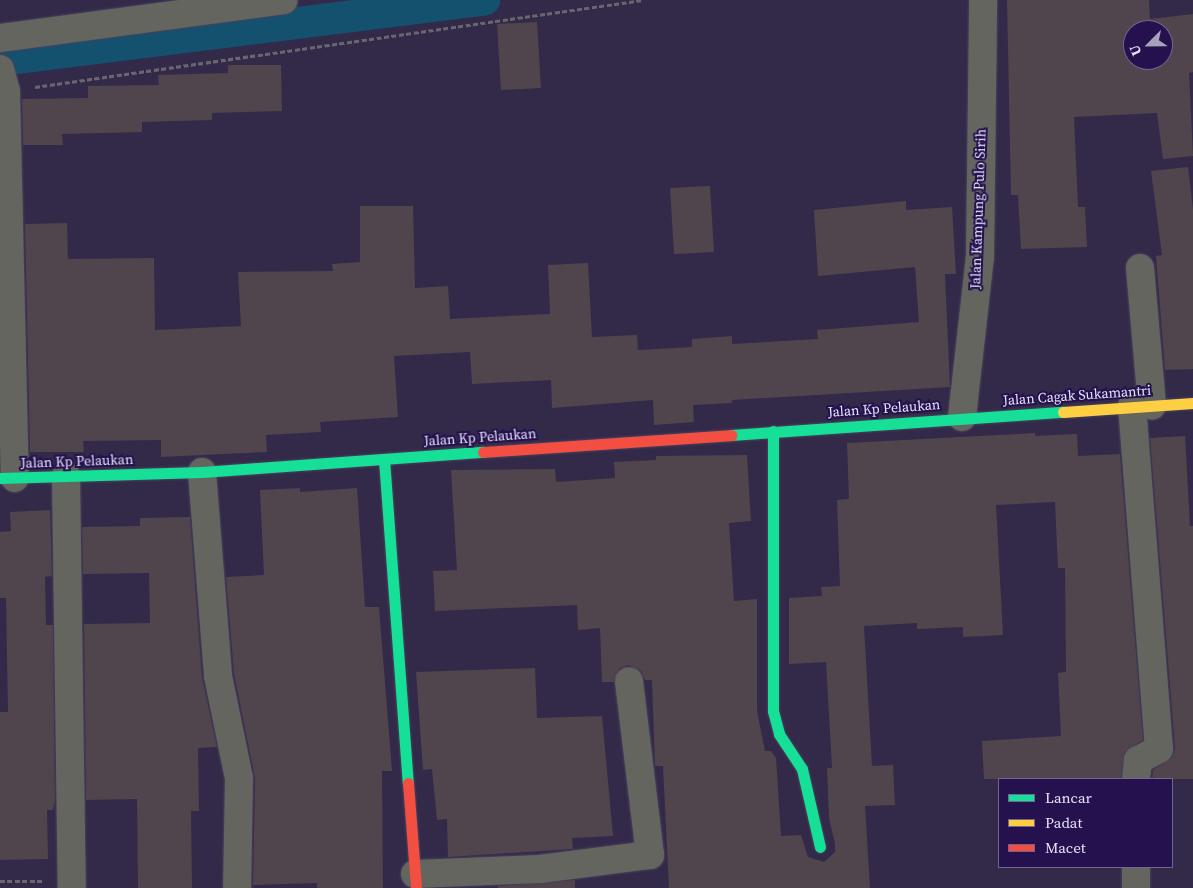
<!DOCTYPE html>
<style>
body{margin:0}
#map{position:relative;width:1193px;height:888px;overflow:hidden;background:#332a4a;font-family:"Source Serif 4",serif}
div>[style]{position:absolute}
[style*='--x']{left:calc(var(--x)*1px);top:calc(var(--y)*1px);width:calc(var(--w)*1px);rotate:calc(var(--a)*1deg)}
.canal>*{height:32px;margin:-16px;padding:0 16px;transform-origin:16px;border-radius:16px;background:#14516e}
.building>*{inset:0;background:#50444d}
.path>*{height:3px;margin-top:-1.5px;transform-origin:0;background:repeating-linear-gradient(90deg,#6a666f 0 5px,transparent 0 7.5px)}
.roads{filter:drop-shadow(0 0 1px #49435c) drop-shadow(0 0 1px #49435c)}
.street>*{height:28px;margin:-14px;padding:0 14px;transform-origin:14px;border-radius:14px;background:#65655f}
.fast>*{height:11px;margin:-5.5px;padding:0 5.5px;transform-origin:5.5px;border-radius:5.5px;background:#16e098}
.slow>*{height:11px;margin:-5.5px;padding:0 5.5px;transform-origin:5.5px;border-radius:5.5px;background:#ffcf43}
.jam>*{height:11px;margin:-5.5px;padding:0 5.5px;transform-origin:5.5px;border-radius:5.5px;background:#f24e42}
span{translate:-50% -50%;white-space:nowrap;text-align:center;line-height:1.15;-webkit-text-stroke:4px #24114d;paint-order:stroke}
.street-label{font-size:14px;color:#e6e3fa}
.legend{position:absolute;left:998px;top:778px;width:175px;height:90px;box-sizing:border-box;background:#24114d;border:1px solid #726592;margin:0;padding:6px 9px;list-style:none;font-size:15px;color:#e6e3fa}
.legend li{display:flex;align-items:center;gap:10px;height:25px}
.legend b{width:25px;border:1px solid #726592}
.north{position:absolute;left:1123px;top:20px;width:50px;height:50px;box-sizing:border-box;background:#24114d;border:1px solid #726592;border-radius:50%;rotate:247deg;font-size:14px;font-weight:700;line-height:20px;text-align:center;color:#e6e3fa}
.north::after{content:'';display:block;margin:auto;width:18px;height:22px;background:#a7a2bc;clip-path:polygon(50% 0,100% 100%,50% 72%,0 100%)}
</style>
<div id="map">
<div class="canal">
<div style="--x:0;--y:60;--w:488;--a:-7.1"></div>
</div>
<div class="building">
<div style="clip-path:polygon(evenodd,1007px 0,1149px 0,1150px 19px,1193px 14px,1193px 72px,1189px 73px,1193px 156px,1163px 159px,1157px 113px,1074px 117px,1078px 207px,1085px 207px,1087px 247px,1021px 249px,1018px 195px,1011px 195px,1007px 0,1133px 30px,1163px 30px,1163px 60px,1133px 60px,1133px 30px)"></div>
<div style="clip-path:polygon(537px 22px,541px 88px,501px 90px,497px 24px)"></div>
<div style="clip-path:polygon(228px 65px,281px 65px,282px 111px,212px 113px,212px 120px,142px 122px,142px 132px,62px 134px,63px 145px,23px 145px,22px 99px,88px 98px,88px 86px,159px 85px,158px 75px,228px 73px)"></div>
<div style="clip-path:polygon(1188px 167px,1193px 209px,1193px 369px,1165px 370px,1156px 256px,1162px 255px,1151px 171px)"></div>
<div style="clip-path:polygon(710px 186px,714px 252px,674px 254px,670px 188px)"></div>
<div style="clip-path:polygon(906px 201px,906px 210px,952px 207px,956px 274px,945px 274px,950px 387px,732px 400px,732px 403px,693px 405px,694px 422px,654px 425px,653px 400px,552px 408px,551px 380px,472px 384px,470px 352px,394px 356px,398px 417px,320px 422px,321px 432px,266px 435px,267px 452px,161px 457px,161px 440px,83px 441px,84px 452px,30px 452px,25px 224px,67px 223px,68px 259px,154px 258px,155px 330px,241px 326px,238px 272px,333px 271px,332px 264px,360px 262px,360px 206px,413px 206px,415px 288px,448px 286px,450px 319px,550px 314px,548px 265px,588px 263px,592px 337px,637px 335px,638px 350px,692px 347px,692px 339px,732px 336px,732px 344px,818px 339px,817px 330px,919px 322px,915px 267px,818px 276px,814px 210px)"></div>
<div style="clip-path:polygon(1035px 433px,1035px 436px,1077px 434px,1078px 456px,1120px 454px,1143px 740px,1125px 752px,1121px 779px,984px 779px,982px 741px,1061px 736px,1058px 673px,1066px 672px,1065px 568px,1058px 568px,1055px 502px,996px 505px,1003px 635px,963px 637px,963px 627px,917px 629px,917px 623px,864px 626px,872px 766px,893px 765px,895px 805px,865px 806px,870px 888px,669px 888px,663px 766px,655px 766px,652px 680px,645px 680px,641px 671px,628px 665px,619px 669px,614px 682px,602px 682px,600px 628px,578px 630px,577px 605px,435px 611px,433px 571px,457px 570px,451px 470px,555px 469px,556px 482px,615px 478px,614px 462px,656px 460px,656px 456px,747px 455px,751px 521px,729px 523px,734px 601px,757px 599px,757px 711px,765px 751px,771px 751px,776px 758px,781px 836px,801px 835px,808px 857px,824px 862px,835px 852px,835px 844px,829px 818px,827px 768px,832px 768px,826px 662px,789px 664px,789px 598px,822px 596px,821px 587px,840px 586px,837px 500px,849px 499px,847px 443px)"></div>
<div style="clip-path:polygon(1185px 436px,1190px 526px,1193px 526px,1193px 779px,1152px 779px,1153px 770px,1172px 757px,1175px 748px,1150px 438px)"></div>
<div style="clip-path:polygon(300px 488px,300px 492px,357px 488px,365px 607px,379px 607px,392px 771px,382px 771px,383px 888px,317px 888px,317px 883px,253px 885px,255px 778px,234px 674px,226px 577px,264px 575px,260px 490px)"></div>
<div style="clip-path:polygon(50px 510px,52px 576px,45px 577px,46px 625px,53px 625px,55px 800px,53px 810px,47px 810px,48px 859px,0 860px,0 712px,8px 712px,6px 598px,0 598px,0 532px,11px 531px,10px 512px)"></div>
<div style="clip-path:polygon(190px 517px,202px 677px,217px 747px,198px 748px,199px 811px,191px 811px,192px 888px,138px 888px,137px 799px,86px 800px,84px 624px,150px 623px,149px 573px,83px 574px,82px 527px,140px 526px,140px 518px)"></div>
<div style="clip-path:polygon(535px 668px,537px 718px,602px 716px,613px 836px,572px 838px,573px 849px,448px 857px,447px 819px,437px 820px,432px 769px,423px 770px,416px 672px)"></div>
<div style="clip-path:polygon(575px 880px,575px 888px,498px 888px,498px 886px)"></div>
</div>
<div class="path">
<div style="--x:35;--y:87;--w:614;--a:-8.14"></div>
<div style="--x:0;--y:881;--w:44;--a:0"></div>
</div>
<div class="roads">
<div class="street">
<div style="--x:0;--y:38;--w:286;--a:-7.6"></div>
<div style="--x:0;--y:69;--w:23;--a:75"></div>
<div style="--x:6;--y:91;--w:387;--a:88.7"></div>
<div style="--x:1140;--y:268;--w:138;--a:85"></div>
<div style="--x:1132;--y:406;--w:344;--a:85.5"></div>
<div style="--x:1159;--y:749;--w:24;--a:152"></div>
<div style="--x:1138;--y:760;--w:19;--a:96"></div>
<div style="--x:962;--y:417;--w:161;--a:-83.6"></div>
<div style="--x:980;--y:257;--w:257;--a:-89.3"></div>
<div style="--x:202;--y:472;--w:205;--a:85.5"></div>
<div style="--x:218;--y:676;--w:104;--a:78.4"></div>
<div style="--x:239;--y:778;--w:110;--a:91"></div>
<div style="--x:66;--y:476;--w:412;--a:89.2"></div>
<div style="--x:415;--y:874;--w:125;--a:-2.3"></div>
<div style="--x:540;--y:869;--w:111;--a:-7.3"></div>
<div style="--x:650;--y:855;--w:175;--a:-96.9"></div>
<div style="--x:1136;--y:888;--w:21;--a:-90"></div>
</div>
<div class="fast">
<div style="--x:773;--y:431;--w:280;--a:90"></div>
<div style="--x:773;--y:711;--w:24;--a:75"></div>
<div style="--x:779;--y:734;--w:42;--a:56.7"></div>
<div style="--x:802;--y:769;--w:80;--a:77"></div>
<div style="--x:731;--y:435;--w:333;--a:-4"></div>
<div style="--x:384;--y:459;--w:325;--a:85.8"></div>
<div style="--x:0;--y:478;--w:202;--a:-1.7"></div>
<div style="--x:202;--y:472;--w:282;--a:-4.1"></div>
</div>
<div class="slow">
<div style="--x:1063;--y:412;--w:130;--a:-4"></div>
</div>
<div class="jam">
<div style="--x:483;--y:452;--w:249;--a:-3.9"></div>
<div style="--x:408;--y:783;--w:105;--a:85.6"></div>
</div>
</div>
<div class="street-label">
<span style="left:978px;top:209px;rotate:-88deg">Jalan Kampung Pulo Sirih</span>
<span style="left:1077px;top:395px;rotate:-4deg">Jalan Cagak Sukamantri</span>
<span style="left:884px;top:408px;rotate:-4deg">Jalan Kp Pelaukan</span>
<span style="left:480px;top:437px;rotate:-4deg">Jalan Kp Pelaukan</span>
<span style="left:77px;top:461px;rotate:-2deg">Jalan Kp Pelaukan</span>
</div>
<ul class="legend">
<li><b style="height:6px;background:#16e098"></b>Lancar</li>
<li><b style="height:6px;background:#ffcf43"></b>Padat</li>
<li><b style="height:6px;background:#f24e42"></b>Macet</li>
</ul>
<div class="north">U</div>
</div>
